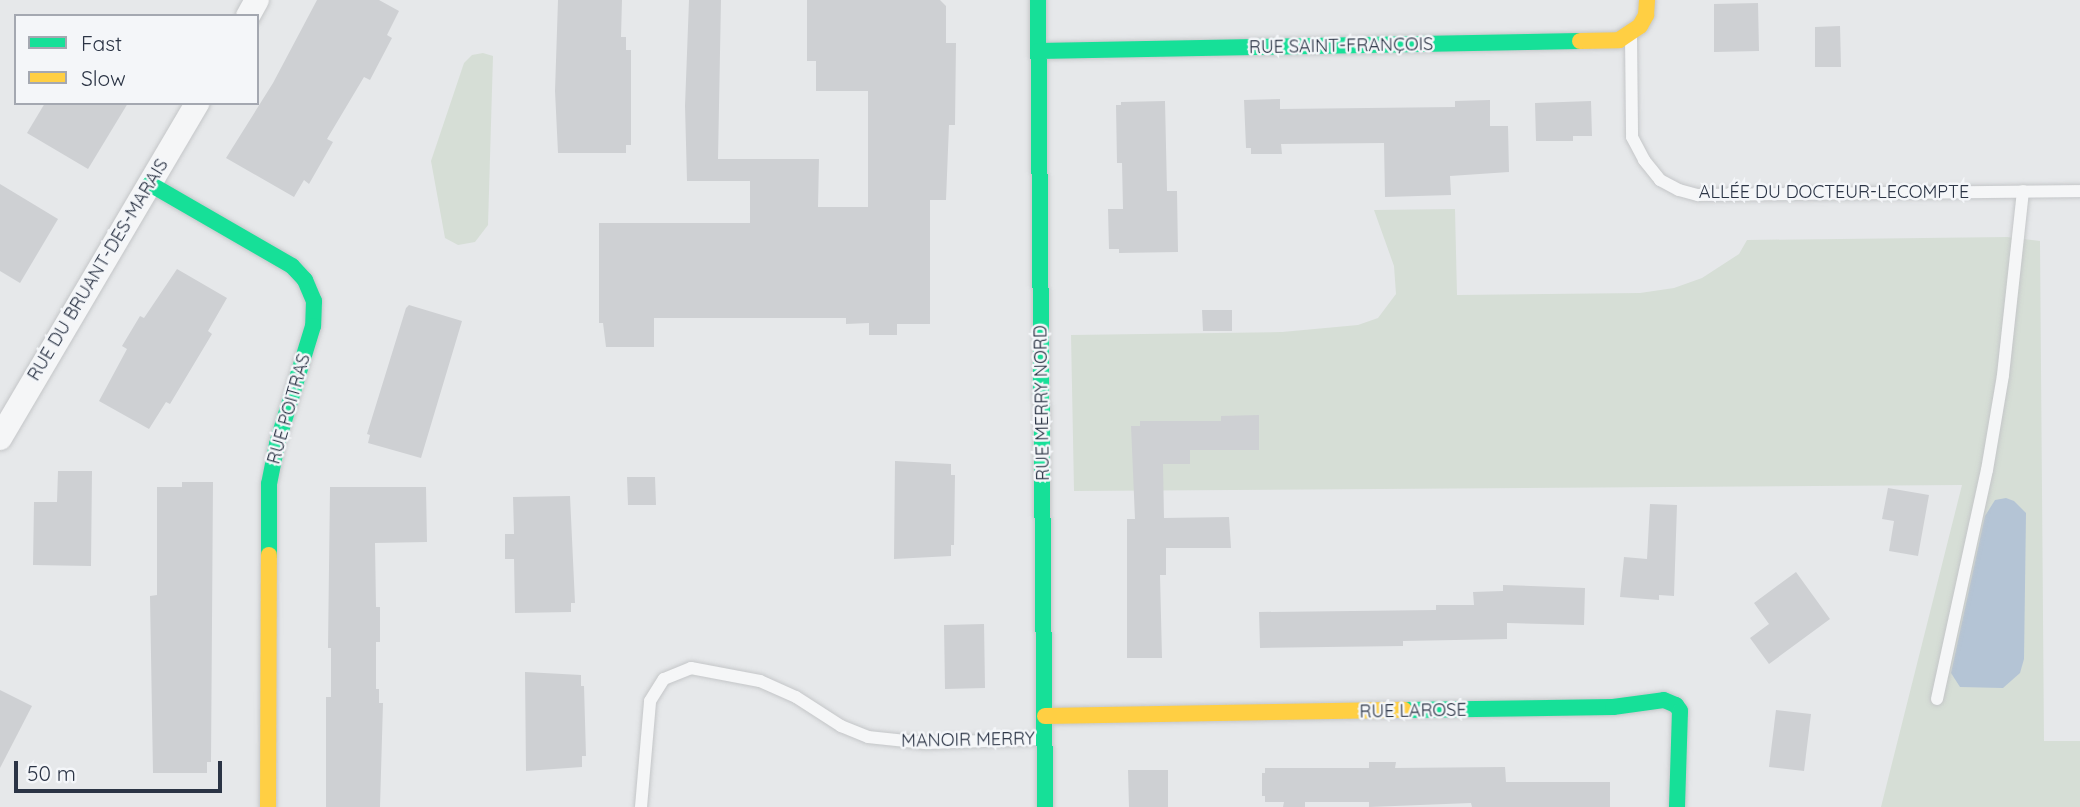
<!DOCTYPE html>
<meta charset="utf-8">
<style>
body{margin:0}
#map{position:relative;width:2080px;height:807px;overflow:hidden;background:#e6e8ea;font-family:Quicksand,sans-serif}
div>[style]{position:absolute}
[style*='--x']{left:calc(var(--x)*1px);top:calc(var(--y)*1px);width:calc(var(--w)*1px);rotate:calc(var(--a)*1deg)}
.green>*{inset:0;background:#d6ded6}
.water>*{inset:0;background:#b4c4d5}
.building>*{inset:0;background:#ced0d3}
.roads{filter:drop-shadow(0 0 2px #c4c6c8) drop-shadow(0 0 2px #c4c6c8)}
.lane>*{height:12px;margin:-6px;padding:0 6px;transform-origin:6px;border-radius:6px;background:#f5f6f7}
.street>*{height:24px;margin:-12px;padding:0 12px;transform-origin:12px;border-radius:12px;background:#f5f6f7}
.fast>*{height:16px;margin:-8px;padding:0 8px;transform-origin:8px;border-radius:8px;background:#16e098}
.slow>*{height:16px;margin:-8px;padding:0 8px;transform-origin:8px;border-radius:8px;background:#ffcf43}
span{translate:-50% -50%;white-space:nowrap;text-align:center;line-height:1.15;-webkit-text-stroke:5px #f4f6f9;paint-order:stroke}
.street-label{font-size:18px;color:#2b3445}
.legend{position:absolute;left:14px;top:14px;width:245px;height:91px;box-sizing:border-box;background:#f4f6f9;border:2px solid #a4a8b1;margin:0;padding:9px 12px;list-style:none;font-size:21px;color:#2b3445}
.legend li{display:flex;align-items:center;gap:14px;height:35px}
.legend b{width:35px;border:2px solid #a4a8b1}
.scale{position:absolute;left:14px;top:761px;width:208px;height:32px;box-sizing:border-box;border:4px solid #2b3445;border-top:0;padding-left:9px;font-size:21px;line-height:24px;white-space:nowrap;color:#2b3445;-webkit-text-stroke:5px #f4f6f9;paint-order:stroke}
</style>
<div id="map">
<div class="green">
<div style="clip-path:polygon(483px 53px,493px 56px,488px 225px,475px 242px,458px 245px,445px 238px,431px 161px,464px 63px,472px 55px)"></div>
<div style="clip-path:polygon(1455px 209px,1457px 295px,1640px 293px,1674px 288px,1702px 278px,1739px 254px,1747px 240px,2007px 237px,2040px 241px,2044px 741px,2080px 741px,2080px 807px,1881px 807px,1962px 485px,1074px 491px,1071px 335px,1282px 332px,1358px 325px,1378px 318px,1396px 294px,1394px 266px,1374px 210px)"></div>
</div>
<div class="water">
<div style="clip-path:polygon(2006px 498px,2014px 501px,2026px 513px,2024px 659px,2020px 673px,2003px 688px,1960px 687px,1951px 673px,1985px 516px,1995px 500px)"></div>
</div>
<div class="building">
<div style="clip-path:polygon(317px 0,379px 0,399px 11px,387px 35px,392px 38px,370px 80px,364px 77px,327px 139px,333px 142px,309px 184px,304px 180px,294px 197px,226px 158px,273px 83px)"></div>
<div style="clip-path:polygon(558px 0,622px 0,621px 37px,626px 37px,626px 50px,631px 50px,631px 145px,626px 145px,626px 153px,558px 153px,555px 91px)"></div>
<div style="clip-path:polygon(689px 0,721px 0,718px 159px,819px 159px,818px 207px,868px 207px,868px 91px,816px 91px,816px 61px,807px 61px,807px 0,940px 0,946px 6px,946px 43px,956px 43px,955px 125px,949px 125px,946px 200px,930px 200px,930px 324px,897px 324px,897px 335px,869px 335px,869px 323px,846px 324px,846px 318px,654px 318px,654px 347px,606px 347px,603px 323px,599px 323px,599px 223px,750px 223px,750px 181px,687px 181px,685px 106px)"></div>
<div style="clip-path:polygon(1758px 3px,1759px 51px,1714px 52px,1714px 4px)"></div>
<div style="clip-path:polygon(1840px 26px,1841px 67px,1815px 67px,1815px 27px)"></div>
<div style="clip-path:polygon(1280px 99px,1280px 109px,1455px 107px,1455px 101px,1490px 100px,1490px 126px,1508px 126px,1509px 172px,1450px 176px,1451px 195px,1385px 197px,1384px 143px,1281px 144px,1282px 154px,1251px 154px,1251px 148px,1246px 148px,1244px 100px)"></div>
<div style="clip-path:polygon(1165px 101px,1167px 191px,1177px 191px,1178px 252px,1119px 253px,1119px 249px,1109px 249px,1108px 209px,1123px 209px,1122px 163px,1117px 163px,1116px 105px,1121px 105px,1121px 102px)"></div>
<div style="clip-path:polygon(1591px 101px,1592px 136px,1573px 136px,1573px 141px,1536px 141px,1535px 103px)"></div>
<div style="clip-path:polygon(45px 103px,128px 103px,88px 169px,27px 133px)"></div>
<div style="clip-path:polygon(0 184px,58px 219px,20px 283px,0 271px)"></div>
<div style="clip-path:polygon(177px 269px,227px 298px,208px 331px,212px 334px,170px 404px,166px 402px,149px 429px,99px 401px,127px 349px,122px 346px,140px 316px,144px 318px)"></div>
<div style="clip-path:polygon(409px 305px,462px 321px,421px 458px,368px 443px,370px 435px,367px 434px,406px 308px)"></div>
<div style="clip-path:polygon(1202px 310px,1232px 310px,1232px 331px,1203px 331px)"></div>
<div style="clip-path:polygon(1259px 415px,1259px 450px,1190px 450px,1190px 464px,1163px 464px,1164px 518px,1229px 517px,1231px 548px,1166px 548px,1166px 575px,1160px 575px,1162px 658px,1127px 658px,1127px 519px,1135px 519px,1131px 426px,1140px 426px,1140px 421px,1221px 421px,1221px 416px)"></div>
<div style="clip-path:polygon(895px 461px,951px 464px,951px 475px,955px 475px,954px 545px,951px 545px,951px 556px,894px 559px)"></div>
<div style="clip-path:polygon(58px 471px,92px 471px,91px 566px,33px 565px,34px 502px,57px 502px)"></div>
<div style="clip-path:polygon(627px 477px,655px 477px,656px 505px,628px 505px)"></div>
<div style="clip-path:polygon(182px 482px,213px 482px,211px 762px,207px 762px,207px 773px,153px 773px,150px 596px,157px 595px,157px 487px,182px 487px)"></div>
<div style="clip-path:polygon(330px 487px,426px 487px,427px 542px,375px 543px,376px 607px,380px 607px,380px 642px,376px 642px,376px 689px,379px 689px,379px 703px,383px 703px,380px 807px,326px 807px,326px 697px,331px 697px,331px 648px,328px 648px)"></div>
<div style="clip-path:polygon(1888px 488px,1929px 495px,1918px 556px,1889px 551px,1894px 521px,1882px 519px)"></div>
<div style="clip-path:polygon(570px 496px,575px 603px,571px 603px,571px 612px,515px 613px,514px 559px,505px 559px,505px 534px,514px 534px,513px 497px)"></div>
<div style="clip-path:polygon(1650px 504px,1677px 505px,1674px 596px,1659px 595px,1659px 600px,1620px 597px,1624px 557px,1647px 559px)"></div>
<div style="clip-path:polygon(1796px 572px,1830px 619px,1769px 664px,1750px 638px,1769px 624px,1754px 603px)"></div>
<div style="clip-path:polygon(1503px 585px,1585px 588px,1584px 625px,1507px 623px,1507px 639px,1403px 641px,1403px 646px,1260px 648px,1259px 612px,1436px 610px,1436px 605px,1474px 605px,1473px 592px,1503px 591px)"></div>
<div style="clip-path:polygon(984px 624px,985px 688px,945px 689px,944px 625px)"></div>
<div style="clip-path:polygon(525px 672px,581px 675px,581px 686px,584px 686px,586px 756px,582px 756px,582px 767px,526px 771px)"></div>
<div style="clip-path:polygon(0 690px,32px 706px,0 768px)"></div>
<div style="clip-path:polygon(1776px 710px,1811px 714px,1804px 771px,1769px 767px)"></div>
<div style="clip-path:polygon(1369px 762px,1396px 762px,1395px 768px,1505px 767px,1506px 782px,1610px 782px,1610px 807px,1472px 807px,1471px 803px,1369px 807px,1369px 802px,1305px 802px,1305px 807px,1283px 807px,1284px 802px,1265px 802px,1265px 796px,1262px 796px,1262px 773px,1265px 773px,1265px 768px,1369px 768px)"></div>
<div style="clip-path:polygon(1128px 770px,1168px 770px,1168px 807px,1129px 807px)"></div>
</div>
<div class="roads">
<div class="lane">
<div style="--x:1631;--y:35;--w:102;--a:89.4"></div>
<div style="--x:1632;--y:137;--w:26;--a:62"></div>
<div style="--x:1644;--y:160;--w:26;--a:51"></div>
<div style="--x:1660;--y:180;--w:21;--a:28"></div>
<div style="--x:1679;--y:190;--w:20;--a:15"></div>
<div style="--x:1698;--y:195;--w:382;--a:-0.6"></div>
<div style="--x:1937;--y:699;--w:234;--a:-77.7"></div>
<div style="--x:1987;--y:470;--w:96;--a:-80.4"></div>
<div style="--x:2003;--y:375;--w:185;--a:-83.8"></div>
<div style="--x:641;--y:807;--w:106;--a:-85.1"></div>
<div style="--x:650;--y:701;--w:26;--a:-58"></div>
<div style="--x:664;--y:679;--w:29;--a:-22"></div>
<div style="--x:691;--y:668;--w:70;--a:10.7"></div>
<div style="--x:760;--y:681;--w:39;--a:24"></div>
<div style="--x:796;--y:697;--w:54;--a:32.8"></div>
<div style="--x:841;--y:726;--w:29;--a:22"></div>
<div style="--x:868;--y:737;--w:57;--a:6"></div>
<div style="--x:925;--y:743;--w:119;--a:-1.9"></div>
</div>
<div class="street">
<div style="--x:248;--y:16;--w:18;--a:-61"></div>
<div style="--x:0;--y:438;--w:389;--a:-59.5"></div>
</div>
<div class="fast">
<div style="--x:1038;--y:0;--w:807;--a:89.5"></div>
<div style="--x:1038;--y:51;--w:542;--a:-1.06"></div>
<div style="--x:150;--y:184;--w:164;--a:30"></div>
<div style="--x:292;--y:266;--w:19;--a:47"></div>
<div style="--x:305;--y:280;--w:23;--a:67"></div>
<div style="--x:314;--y:301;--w:25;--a:92"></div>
<div style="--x:313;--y:326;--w:123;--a:107"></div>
<div style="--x:277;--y:444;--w:41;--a:101.3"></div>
<div style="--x:269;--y:484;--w:71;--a:90"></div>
<div style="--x:1404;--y:710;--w:209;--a:-0.8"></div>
<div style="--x:1613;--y:707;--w:51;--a:-7.8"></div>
<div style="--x:1664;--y:700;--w:13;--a:23"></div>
<div style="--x:1676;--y:705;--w:7;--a:56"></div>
<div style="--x:1680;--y:711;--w:96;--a:91.8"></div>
</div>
<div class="slow">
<div style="--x:1580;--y:41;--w:39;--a:-1"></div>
<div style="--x:1619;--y:40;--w:25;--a:-34"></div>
<div style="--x:1640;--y:26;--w:13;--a:-61"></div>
<div style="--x:1646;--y:15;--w:15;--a:-86"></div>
<div style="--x:1045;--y:716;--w:359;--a:-1"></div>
<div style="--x:268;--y:807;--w:252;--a:-89.8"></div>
</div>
</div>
<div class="street-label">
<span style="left:1341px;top:46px;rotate:-1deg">RUE SAINT-FRANÇOIS</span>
<span style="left:1834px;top:192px">ALLÉE DU DOCTEUR-LECOMPTE</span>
<span style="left:98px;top:270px;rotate:-59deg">RUE DU BRUANT-DES-MARAIS</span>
<span style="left:1042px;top:403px;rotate:-91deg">RUE MERRY NORD</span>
<span style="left:289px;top:409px;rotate:-74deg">RUE POITRAS</span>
<span style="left:1413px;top:711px;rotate:-1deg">RUE LAROSE</span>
<span style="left:968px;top:740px;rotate:-1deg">MANOIR MERRY</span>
</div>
<ul class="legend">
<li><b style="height:9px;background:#16e098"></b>Fast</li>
<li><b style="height:9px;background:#ffcf43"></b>Slow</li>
</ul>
<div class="scale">50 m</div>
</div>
